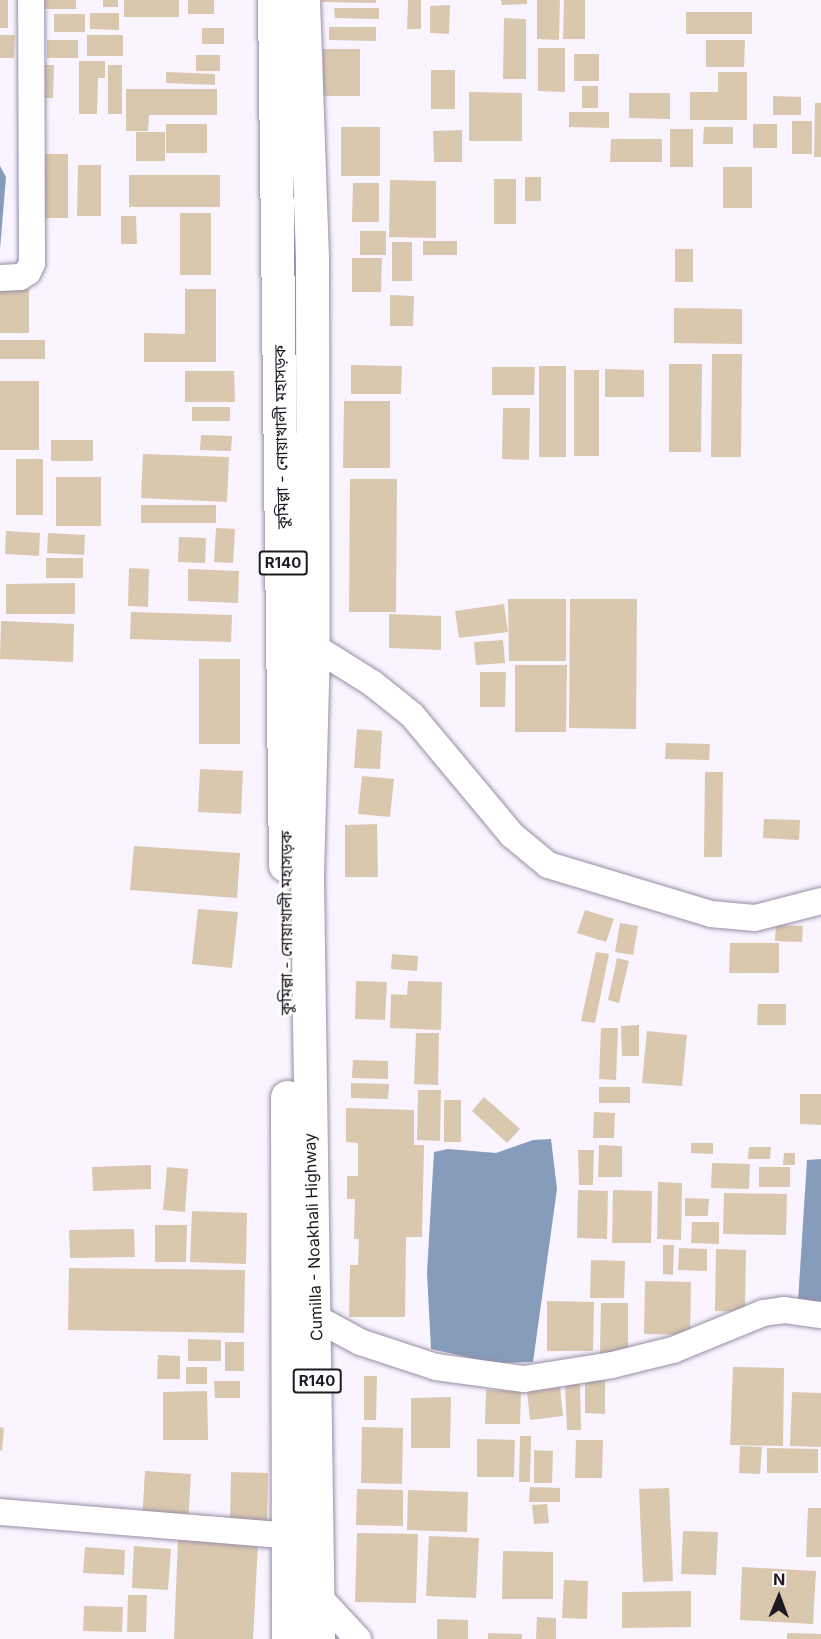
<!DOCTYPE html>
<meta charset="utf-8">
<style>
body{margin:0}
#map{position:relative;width:821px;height:1639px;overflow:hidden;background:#f9f4ff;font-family:Inter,"Noto Sans Bengali",sans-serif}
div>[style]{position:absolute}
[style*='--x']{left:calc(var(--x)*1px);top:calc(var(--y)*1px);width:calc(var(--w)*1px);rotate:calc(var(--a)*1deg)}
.water>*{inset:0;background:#869cbb}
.building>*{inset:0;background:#d9c8ae}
.roads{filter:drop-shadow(0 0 2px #998da6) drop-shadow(0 0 2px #998da6)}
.minor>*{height:26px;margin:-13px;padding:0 13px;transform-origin:13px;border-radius:13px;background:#fff}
.major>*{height:33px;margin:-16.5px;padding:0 16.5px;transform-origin:16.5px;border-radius:16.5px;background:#fff}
span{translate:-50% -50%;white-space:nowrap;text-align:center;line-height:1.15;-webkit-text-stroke:5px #fff;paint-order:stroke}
.shield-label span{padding:2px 4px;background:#fff;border:2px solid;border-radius:4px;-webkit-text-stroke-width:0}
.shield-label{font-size:15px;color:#1e1923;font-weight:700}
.street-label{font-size:16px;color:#1e1923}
.north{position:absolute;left:749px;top:1567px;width:60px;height:60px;-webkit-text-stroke:4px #fff;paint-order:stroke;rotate:1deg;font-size:16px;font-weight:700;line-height:24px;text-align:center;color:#1e1923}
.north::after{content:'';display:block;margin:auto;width:21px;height:27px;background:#1e1923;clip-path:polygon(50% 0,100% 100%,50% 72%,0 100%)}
</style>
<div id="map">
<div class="water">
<div style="clip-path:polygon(0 166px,6px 177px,0 249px)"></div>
<div style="clip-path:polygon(551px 1139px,557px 1189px,533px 1362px,494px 1363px,431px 1349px,427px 1273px,434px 1152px,448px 1149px,496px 1153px,533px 1140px)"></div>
<div style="clip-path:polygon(821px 1159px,821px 1304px,798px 1302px,807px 1160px)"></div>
</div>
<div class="building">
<div style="clip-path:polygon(0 0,8px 0,8px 28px,0 28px)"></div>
<div style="clip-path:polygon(37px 0,76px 0,76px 9px,36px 9px)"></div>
<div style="clip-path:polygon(103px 0,118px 0,118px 7px,103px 7px)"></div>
<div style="clip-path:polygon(124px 0,179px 0,179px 17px,124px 17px)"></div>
<div style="clip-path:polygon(188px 0,214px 0,214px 14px,188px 14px)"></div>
<div style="clip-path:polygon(322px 0,376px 0,376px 3px,322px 2px)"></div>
<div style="clip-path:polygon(408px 0,421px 0,421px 29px,407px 29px)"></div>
<div style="clip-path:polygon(501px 0,527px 0,527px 4px,502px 5px)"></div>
<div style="clip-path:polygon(537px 0,560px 0,559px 40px,537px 39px)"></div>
<div style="clip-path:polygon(564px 0,585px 0,585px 39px,563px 39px)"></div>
<div style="clip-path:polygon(450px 5px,449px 34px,430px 33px,430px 6px)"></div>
<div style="clip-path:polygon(334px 8px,379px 8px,379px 19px,335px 18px)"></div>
<div style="clip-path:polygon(686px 12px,752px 12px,752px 34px,686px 34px)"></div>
<div style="clip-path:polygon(90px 13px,119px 13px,119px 30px,90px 29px)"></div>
<div style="clip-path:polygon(54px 14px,85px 14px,85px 32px,54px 32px)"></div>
<div style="clip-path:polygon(504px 18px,526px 19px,526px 79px,503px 79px)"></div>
<div style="clip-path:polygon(329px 27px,376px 27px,376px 41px,329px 40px)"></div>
<div style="clip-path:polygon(202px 28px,224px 28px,224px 44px,202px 44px)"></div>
<div style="clip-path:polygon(0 35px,15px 35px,14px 58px,0 58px)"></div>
<div style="clip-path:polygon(87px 35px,123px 35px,123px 56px,87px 56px)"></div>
<div style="clip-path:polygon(47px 40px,78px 40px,78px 58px,47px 58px)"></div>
<div style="clip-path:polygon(706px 40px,745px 40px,744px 67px,706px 67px)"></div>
<div style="clip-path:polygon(538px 48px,565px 48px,565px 92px,538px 91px)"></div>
<div style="clip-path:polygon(323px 49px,360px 49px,360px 96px,323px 96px)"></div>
<div style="clip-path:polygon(574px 54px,599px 54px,599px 81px,574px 81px)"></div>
<div style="clip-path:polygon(196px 55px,220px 55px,220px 71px,196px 71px)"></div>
<div style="clip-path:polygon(79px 61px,105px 61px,105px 78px,98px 78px,97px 114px,79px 114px)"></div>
<div style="clip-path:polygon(33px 65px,54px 65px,53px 98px,32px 98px)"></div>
<div style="clip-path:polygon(108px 65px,122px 65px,122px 114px,108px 114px)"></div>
<div style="clip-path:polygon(431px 70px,455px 70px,455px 109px,431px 109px)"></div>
<div style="clip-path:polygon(166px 72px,215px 74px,215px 85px,166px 83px)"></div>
<div style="clip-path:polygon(718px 72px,747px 72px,747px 120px,690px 120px,690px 92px,718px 92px)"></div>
<div style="clip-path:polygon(582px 86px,598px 86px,598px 108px,582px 108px)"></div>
<div style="clip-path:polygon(126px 89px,217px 89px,217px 115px,149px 115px,148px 131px,126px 131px)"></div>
<div style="clip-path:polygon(469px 92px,522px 93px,522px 141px,469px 141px)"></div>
<div style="clip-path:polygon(629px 93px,670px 93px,670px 119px,629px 118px)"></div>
<div style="clip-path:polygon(773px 96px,801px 97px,801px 115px,773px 115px)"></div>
<div style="clip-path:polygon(815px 103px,821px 103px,821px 157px,814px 157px)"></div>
<div style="clip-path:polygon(569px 112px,609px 112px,609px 128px,569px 127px)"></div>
<div style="clip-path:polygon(792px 121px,812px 121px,812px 154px,792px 154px)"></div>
<div style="clip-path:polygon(166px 124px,207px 124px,207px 153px,166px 153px)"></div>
<div style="clip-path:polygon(753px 124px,777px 124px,777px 148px,753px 148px)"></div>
<div style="clip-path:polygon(341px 127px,380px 127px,380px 176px,341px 176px)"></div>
<div style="clip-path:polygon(704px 127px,733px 127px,733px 144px,703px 144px)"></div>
<div style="clip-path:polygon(670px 129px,693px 129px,693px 167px,670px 167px)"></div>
<div style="clip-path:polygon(462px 130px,462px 162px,434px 162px,433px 131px)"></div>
<div style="clip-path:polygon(136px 132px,165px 132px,165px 161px,136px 161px)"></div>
<div style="clip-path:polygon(611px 139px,662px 139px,662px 162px,610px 162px)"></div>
<div style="clip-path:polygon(42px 154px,68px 154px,68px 218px,41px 218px)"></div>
<div style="clip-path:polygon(78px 165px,101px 165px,101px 216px,77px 216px)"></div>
<div style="clip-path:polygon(723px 167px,752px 167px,752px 208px,723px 208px)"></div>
<div style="clip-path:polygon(129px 175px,220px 175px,220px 207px,129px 207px)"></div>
<div style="clip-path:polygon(525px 177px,541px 177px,541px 201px,525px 201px)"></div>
<div style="clip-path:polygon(494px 179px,516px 179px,516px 224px,494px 224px)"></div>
<div style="clip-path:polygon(390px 180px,436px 181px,436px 238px,389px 237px)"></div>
<div style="clip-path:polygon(353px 183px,379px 183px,379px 222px,352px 222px)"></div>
<div style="clip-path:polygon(180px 213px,211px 213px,211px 275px,180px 275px)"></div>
<div style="clip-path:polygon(121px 216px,136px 216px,137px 244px,121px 244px)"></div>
<div style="clip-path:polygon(360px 231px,386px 231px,386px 255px,360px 255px)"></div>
<div style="clip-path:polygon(423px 241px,457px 241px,457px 255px,423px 255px)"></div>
<div style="clip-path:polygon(392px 242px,412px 242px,412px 281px,392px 281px)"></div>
<div style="clip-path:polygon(675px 249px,693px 249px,693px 282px,675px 282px)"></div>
<div style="clip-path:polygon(352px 258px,382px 258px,381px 292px,352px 292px)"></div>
<div style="clip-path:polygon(0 289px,29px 289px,29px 333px,0 333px)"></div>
<div style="clip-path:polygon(185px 289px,216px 289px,216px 362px,144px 362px,144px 333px,185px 334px)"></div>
<div style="clip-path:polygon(390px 295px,414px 296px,413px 326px,390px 326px)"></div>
<div style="clip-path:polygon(674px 308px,742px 309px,742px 344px,674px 343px)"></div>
<div style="clip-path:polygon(0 340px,45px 340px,45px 359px,0 359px)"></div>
<div style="clip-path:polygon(712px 354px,742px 354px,741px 457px,711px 457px)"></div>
<div style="clip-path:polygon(669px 364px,702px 364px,701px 452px,669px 452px)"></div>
<div style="clip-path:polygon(351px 365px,402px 366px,401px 394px,351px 394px)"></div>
<div style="clip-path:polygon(539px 366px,566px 366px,566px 457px,539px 457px)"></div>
<div style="clip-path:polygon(492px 367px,535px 367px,534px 395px,492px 395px)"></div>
<div style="clip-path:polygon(605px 369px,644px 370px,644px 397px,605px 397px)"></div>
<div style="clip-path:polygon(574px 370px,599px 370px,599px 456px,574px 456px)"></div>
<div style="clip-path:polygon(185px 371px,234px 371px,235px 402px,185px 402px)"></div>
<div style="clip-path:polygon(0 381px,39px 381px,39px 450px,0 450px)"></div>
<div style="clip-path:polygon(344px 401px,390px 401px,390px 468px,343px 468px)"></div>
<div style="clip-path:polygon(192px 407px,230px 407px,230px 421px,192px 421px)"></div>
<div style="clip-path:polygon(503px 408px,530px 408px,529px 460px,502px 459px)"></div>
<div style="clip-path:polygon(201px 435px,232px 436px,231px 451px,200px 450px)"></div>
<div style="clip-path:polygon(51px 440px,93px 440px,93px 461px,51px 461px)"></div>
<div style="clip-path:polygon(143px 454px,229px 457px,227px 502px,141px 498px)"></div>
<div style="clip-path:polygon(16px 459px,43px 459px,43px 515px,16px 515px)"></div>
<div style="clip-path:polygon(56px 477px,101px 477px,101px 526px,56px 526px)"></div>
<div style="clip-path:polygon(350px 479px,397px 479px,396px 612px,349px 612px)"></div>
<div style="clip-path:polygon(141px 505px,216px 505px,216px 523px,141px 523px)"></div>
<div style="clip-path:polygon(216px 528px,235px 529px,233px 563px,214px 562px)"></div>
<div style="clip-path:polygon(6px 531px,40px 533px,39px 556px,5px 554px)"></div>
<div style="clip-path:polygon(48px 533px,85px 535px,84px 555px,47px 553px)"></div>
<div style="clip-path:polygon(179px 537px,206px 538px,205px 563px,178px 562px)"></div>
<div style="clip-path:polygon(46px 558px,83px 558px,83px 578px,46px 578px)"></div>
<div style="clip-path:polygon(129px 568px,149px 569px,148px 607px,128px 606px)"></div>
<div style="clip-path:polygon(188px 569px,239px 571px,238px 603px,188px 601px)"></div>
<div style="clip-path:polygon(75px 583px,75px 614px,6px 614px,6px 584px)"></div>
<div style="clip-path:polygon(508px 599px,566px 599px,566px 661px,509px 661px)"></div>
<div style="clip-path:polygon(570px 599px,637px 599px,636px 729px,569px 728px)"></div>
<div style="clip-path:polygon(504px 604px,508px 632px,459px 638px,455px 611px)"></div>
<div style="clip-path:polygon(131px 612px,232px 615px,231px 642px,130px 639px)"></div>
<div style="clip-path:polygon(389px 614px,441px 616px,441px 650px,389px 648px)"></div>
<div style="clip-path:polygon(1px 621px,74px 624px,73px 662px,0 659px)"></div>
<div style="clip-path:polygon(503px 640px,505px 663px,476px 665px,474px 642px)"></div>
<div style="clip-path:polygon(199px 659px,240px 659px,240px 744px,199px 744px)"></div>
<div style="clip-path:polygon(515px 665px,567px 665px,566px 732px,515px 732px)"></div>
<div style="clip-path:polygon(480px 672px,506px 672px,505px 707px,480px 707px)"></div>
<div style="clip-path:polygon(357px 729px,382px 731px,380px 769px,354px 768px)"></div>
<div style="clip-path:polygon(666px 743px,710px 744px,709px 760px,665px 759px)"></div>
<div style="clip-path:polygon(200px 769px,243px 771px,241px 814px,198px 812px)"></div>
<div style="clip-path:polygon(705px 772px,723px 772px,722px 857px,704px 857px)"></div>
<div style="clip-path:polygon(362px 776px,394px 779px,390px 817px,358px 814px)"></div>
<div style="clip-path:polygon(764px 819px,800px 820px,799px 840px,763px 838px)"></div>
<div style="clip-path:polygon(377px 824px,378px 877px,345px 877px,345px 825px)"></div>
<div style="clip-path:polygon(134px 846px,240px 853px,237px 898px,130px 890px)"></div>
<div style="clip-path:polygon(198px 909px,238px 912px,232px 968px,192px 964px)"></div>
<div style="clip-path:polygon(585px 910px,614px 919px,606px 942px,577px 933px)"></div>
<div style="clip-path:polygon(620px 923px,638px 926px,633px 955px,615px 952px)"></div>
<div style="clip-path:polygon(776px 925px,803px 926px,802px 942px,775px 941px)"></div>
<div style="clip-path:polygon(730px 943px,779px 943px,779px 973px,729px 973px)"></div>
<div style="clip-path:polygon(596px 952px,609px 954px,595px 1023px,581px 1021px)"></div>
<div style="clip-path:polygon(392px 954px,418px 956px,417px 971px,391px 969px)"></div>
<div style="clip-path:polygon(617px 958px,629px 961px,619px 1003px,608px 1000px)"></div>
<div style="clip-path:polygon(356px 981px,387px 982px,385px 1020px,355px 1019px)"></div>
<div style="clip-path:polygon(408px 981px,442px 982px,441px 1030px,390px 1028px,391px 994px,407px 995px)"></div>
<div style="clip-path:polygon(758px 1004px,786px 1004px,786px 1025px,757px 1025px)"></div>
<div style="clip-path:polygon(639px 1025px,639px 1056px,622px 1056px,621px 1026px)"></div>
<div style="clip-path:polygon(601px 1028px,618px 1028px,616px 1080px,599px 1079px)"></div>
<div style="clip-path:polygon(647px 1031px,687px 1035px,682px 1086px,642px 1083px)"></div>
<div style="clip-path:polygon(416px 1033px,439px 1033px,438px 1085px,414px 1084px)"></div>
<div style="clip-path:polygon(353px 1060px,388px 1061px,388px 1079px,352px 1078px)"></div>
<div style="clip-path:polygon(351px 1083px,389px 1084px,388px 1099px,351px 1098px)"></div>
<div style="clip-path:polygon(599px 1087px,630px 1087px,630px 1103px,599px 1103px)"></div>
<div style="clip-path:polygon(418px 1090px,441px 1090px,440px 1141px,417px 1140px)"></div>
<div style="clip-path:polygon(800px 1094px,821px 1094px,821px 1125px,800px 1124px)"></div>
<div style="clip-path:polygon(484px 1097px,520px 1129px,507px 1143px,472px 1111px)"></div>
<div style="clip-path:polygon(444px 1100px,461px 1100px,461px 1142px,444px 1142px)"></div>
<div style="clip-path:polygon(346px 1108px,414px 1110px,414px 1145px,424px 1145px,422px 1237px,406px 1237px,405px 1317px,349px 1317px,350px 1265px,358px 1265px,359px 1239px,354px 1239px,355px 1199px,347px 1199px,347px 1176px,358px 1176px,358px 1143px,346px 1142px)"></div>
<div style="clip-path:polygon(594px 1112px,615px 1113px,614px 1138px,593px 1138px)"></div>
<div style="clip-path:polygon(691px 1143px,713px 1143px,713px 1154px,691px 1153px)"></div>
<div style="clip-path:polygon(599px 1145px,622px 1146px,622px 1177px,598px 1177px)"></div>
<div style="clip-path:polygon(749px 1147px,771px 1147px,770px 1159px,748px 1159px)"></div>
<div style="clip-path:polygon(578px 1150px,594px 1150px,593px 1185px,579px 1185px)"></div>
<div style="clip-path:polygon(784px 1153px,795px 1153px,795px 1165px,783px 1165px)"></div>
<div style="clip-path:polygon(712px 1163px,750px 1164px,749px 1189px,711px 1188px)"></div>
<div style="clip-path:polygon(151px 1165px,151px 1189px,93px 1191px,92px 1167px)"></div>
<div style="clip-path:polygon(167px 1167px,188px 1169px,185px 1212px,163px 1210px)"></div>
<div style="clip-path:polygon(759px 1167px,790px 1167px,790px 1187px,759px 1187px)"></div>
<div style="clip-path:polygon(658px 1182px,682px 1183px,681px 1240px,657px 1239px)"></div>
<div style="clip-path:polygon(578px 1190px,608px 1191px,607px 1239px,577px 1238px)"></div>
<div style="clip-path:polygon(613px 1190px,652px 1191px,651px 1243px,612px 1243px)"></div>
<div style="clip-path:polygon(724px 1193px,787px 1194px,786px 1235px,723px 1234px)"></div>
<div style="clip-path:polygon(685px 1198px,709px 1199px,708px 1216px,685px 1216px)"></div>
<div style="clip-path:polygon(192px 1211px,247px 1213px,246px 1264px,190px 1262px)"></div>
<div style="clip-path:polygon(692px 1222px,719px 1222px,719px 1244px,691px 1243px)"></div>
<div style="clip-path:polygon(155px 1225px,187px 1225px,186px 1262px,155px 1262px)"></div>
<div style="clip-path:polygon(134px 1229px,135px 1257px,70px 1258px,69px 1230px)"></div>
<div style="clip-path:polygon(663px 1245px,674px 1245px,673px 1275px,663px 1274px)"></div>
<div style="clip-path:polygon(679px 1248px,707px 1249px,707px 1271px,678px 1270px)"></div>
<div style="clip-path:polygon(716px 1249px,746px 1250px,745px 1312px,715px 1311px)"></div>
<div style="clip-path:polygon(591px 1260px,625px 1261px,624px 1298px,590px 1298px)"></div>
<div style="clip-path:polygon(69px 1268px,245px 1270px,244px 1333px,68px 1330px)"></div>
<div style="clip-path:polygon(645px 1281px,691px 1282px,690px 1335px,644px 1334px)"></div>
<div style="clip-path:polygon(547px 1301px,594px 1302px,593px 1351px,547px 1351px)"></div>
<div style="clip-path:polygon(601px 1303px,628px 1303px,628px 1354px,600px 1353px)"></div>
<div style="clip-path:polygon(188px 1339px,221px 1340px,221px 1361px,188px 1361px)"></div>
<div style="clip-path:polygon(225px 1342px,244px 1342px,244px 1371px,225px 1371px)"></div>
<div style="clip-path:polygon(158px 1355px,180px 1356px,180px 1379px,157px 1379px)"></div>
<div style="clip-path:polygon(186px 1367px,207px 1367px,207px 1384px,186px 1384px)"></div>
<div style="clip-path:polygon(733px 1367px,784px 1368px,783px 1446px,730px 1445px)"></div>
<div style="clip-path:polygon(364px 1376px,377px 1376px,376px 1420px,364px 1420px)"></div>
<div style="clip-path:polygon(585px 1380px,605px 1380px,605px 1414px,585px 1413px)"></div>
<div style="clip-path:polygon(214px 1381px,240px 1381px,240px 1398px,215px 1398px)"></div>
<div style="clip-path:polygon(565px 1384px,580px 1384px,581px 1430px,567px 1430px)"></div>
<div style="clip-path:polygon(560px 1387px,563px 1416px,530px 1420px,527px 1391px)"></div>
<div style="clip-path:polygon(486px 1390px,521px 1391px,520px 1424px,485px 1424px)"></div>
<div style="clip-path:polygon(207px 1391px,208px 1440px,163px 1440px,163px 1392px)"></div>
<div style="clip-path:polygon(792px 1392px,821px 1393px,821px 1447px,790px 1446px)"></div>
<div style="clip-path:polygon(451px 1397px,450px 1448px,411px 1448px,411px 1398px)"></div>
<div style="clip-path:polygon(0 1427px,4px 1428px,2px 1451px,0 1450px)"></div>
<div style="clip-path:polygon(362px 1427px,403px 1428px,402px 1484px,361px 1483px)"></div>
<div style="clip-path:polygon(520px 1436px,531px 1436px,530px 1482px,519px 1482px)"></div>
<div style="clip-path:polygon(477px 1439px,515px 1440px,514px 1477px,477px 1477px)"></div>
<div style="clip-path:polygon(576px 1440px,603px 1440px,602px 1478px,575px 1478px)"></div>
<div style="clip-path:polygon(740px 1446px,762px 1447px,760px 1474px,739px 1473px)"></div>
<div style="clip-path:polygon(767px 1448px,818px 1449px,818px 1473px,767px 1473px)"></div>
<div style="clip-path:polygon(534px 1450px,553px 1451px,552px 1483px,534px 1483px)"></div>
<div style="clip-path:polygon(145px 1471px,191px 1474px,188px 1524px,142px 1521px)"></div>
<div style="clip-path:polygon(231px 1472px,268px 1473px,267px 1526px,230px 1525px)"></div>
<div style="clip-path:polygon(530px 1487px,560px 1488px,560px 1502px,529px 1502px)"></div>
<div style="clip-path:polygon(669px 1488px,673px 1581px,643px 1582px,639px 1489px)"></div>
<div style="clip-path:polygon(357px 1489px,403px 1490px,403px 1526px,356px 1525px)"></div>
<div style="clip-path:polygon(408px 1490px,468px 1492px,467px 1532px,407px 1530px)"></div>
<div style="clip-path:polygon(547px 1504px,549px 1523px,534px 1524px,532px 1505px)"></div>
<div style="clip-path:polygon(808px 1508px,821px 1508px,821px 1557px,806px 1557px)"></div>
<div style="clip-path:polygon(683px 1531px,718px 1532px,716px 1575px,681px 1574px)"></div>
<div style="clip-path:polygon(357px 1533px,418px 1534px,416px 1603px,355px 1602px)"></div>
<div style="clip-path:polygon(429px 1536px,479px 1538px,476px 1598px,426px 1596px)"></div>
<div style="clip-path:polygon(178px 1539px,258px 1543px,253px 1639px,174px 1639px)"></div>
<div style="clip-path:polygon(134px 1546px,171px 1549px,168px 1590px,132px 1588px)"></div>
<div style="clip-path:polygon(85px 1547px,125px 1550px,124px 1575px,83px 1573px)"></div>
<div style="clip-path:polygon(503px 1551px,553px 1552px,553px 1599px,502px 1599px)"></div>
<div style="clip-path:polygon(742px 1567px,816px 1571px,813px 1624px,740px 1620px)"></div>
<div style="clip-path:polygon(564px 1580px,588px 1581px,587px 1619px,562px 1618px)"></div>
<div style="clip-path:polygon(691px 1591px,691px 1627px,622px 1628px,622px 1592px)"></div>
<div style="clip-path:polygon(128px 1595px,147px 1595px,146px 1632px,127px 1632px)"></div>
<div style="clip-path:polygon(84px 1606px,123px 1607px,122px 1632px,83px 1631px)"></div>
<div style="clip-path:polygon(537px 1617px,556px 1618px,556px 1639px,536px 1639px)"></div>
<div style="clip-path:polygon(437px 1619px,468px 1620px,468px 1639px,437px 1639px)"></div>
<div style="clip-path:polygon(488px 1633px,522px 1634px,522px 1639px,488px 1639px)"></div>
<div style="clip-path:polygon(787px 1633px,821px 1634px,821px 1639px,787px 1639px)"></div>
</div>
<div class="roads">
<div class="minor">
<div style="--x:0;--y:278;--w:20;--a:-3"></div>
<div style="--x:20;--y:277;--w:9;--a:-32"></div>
<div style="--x:28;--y:272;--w:10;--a:-66"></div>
<div style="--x:32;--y:263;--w:263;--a:-90.2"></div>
<div style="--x:313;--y:646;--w:70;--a:32.1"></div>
<div style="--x:372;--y:683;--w:51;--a:38.7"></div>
<div style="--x:412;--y:715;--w:156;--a:50.2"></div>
<div style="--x:512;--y:835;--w:47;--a:39.8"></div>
<div style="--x:548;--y:865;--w:170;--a:16.7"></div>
<div style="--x:711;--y:914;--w:44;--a:5.2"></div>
<div style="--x:755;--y:918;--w:68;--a:-14.4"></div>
<div style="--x:316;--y:1318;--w:50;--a:28.6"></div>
<div style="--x:360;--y:1342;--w:80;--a:18.2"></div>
<div style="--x:436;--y:1367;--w:89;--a:7.8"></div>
<div style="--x:524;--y:1379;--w:89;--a:-9"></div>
<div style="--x:612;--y:1365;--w:63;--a:-13.8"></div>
<div style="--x:673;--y:1350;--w:97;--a:-22.3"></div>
<div style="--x:763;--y:1313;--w:21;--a:-8"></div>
<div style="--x:784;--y:1310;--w:37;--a:8"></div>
<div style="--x:0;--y:1512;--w:291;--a:4.7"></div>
<div style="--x:318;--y:1596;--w:59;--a:47.1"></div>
</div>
<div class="major">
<div style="--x:274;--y:0;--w:865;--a:89.27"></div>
<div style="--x:303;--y:0;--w:261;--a:88"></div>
<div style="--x:312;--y:261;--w:385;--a:89.9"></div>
<div style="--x:313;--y:646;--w:233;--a:91.5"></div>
<div style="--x:307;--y:879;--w:760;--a:89.17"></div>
<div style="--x:287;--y:1097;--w:542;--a:89.89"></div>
</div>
</div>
<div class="shield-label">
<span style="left:283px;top:563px">R140</span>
<span style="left:317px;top:1381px">R140</span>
</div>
<div class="street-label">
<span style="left:281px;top:437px;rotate:-91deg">কুমিল্লা - নোয়াখালী মহাসড়ক</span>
<span style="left:286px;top:923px;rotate:-90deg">কুমিল্লা - নোয়াখালী মহাসড়ক</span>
<span style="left:313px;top:1237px;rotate:-92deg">Cumilla - Noakhali Highway</span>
</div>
<div class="north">N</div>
</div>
